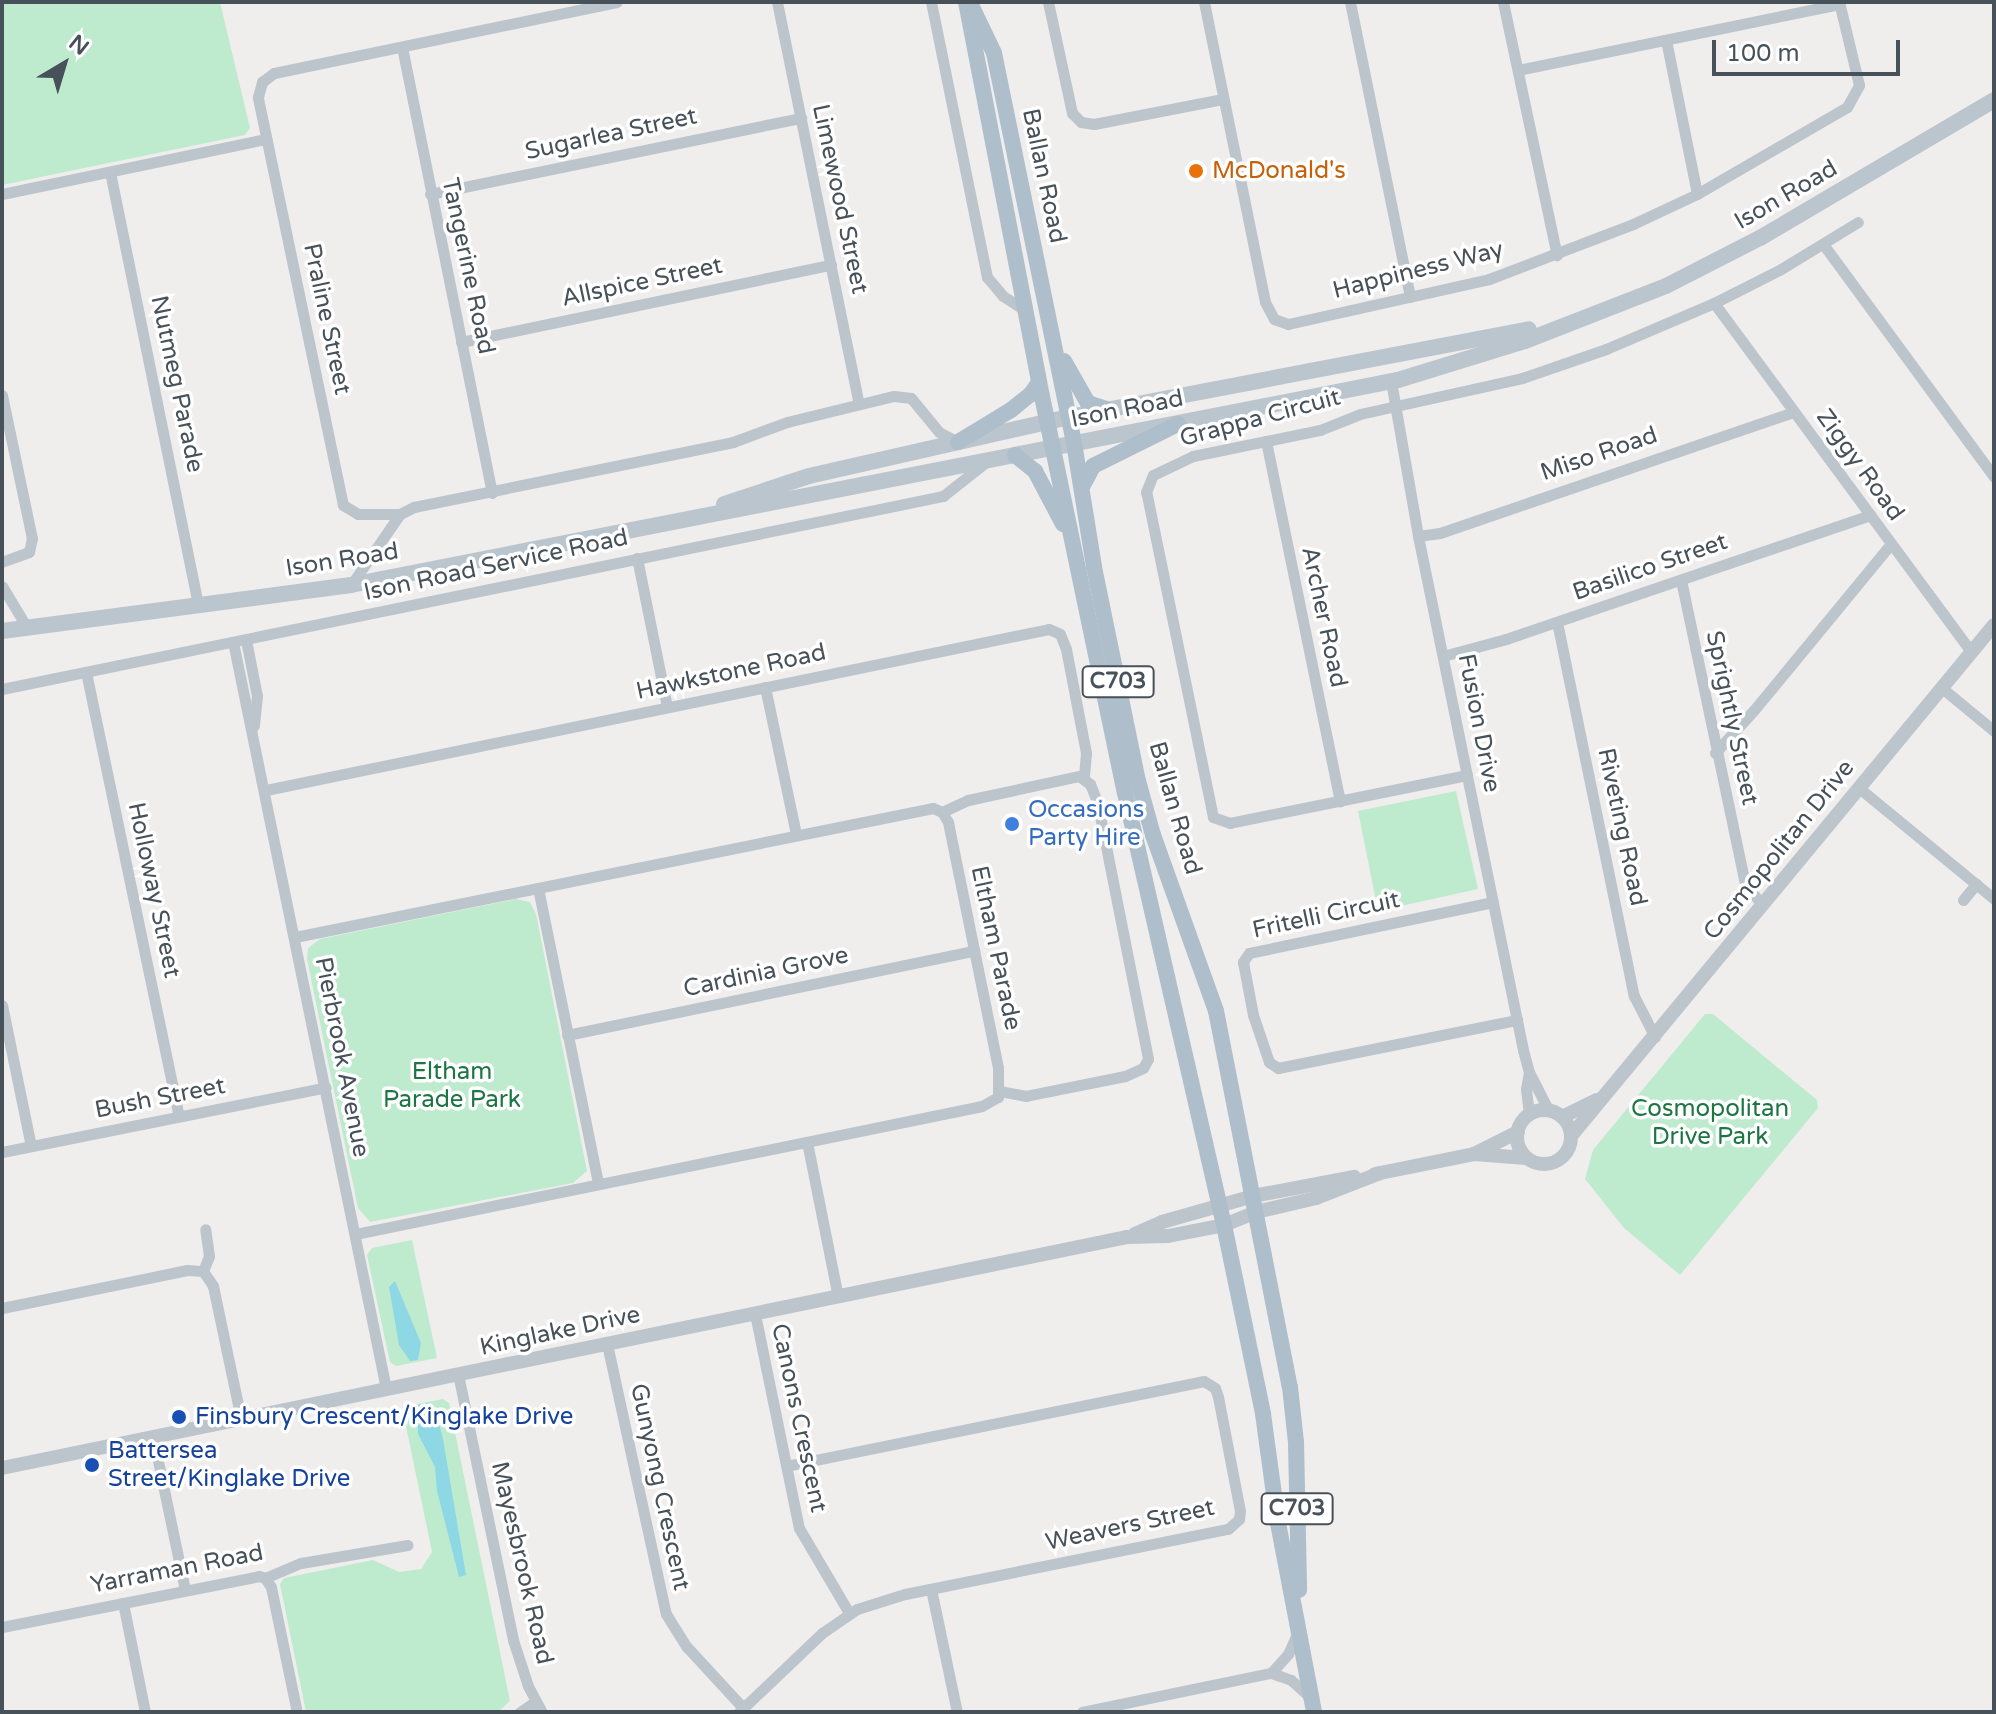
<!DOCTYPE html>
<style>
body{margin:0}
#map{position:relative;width:1996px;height:1714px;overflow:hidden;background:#f0eded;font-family:"Varela Round",sans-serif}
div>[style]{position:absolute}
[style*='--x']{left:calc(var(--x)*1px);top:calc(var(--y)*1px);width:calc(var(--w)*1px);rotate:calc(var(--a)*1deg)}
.green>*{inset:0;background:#beebcd}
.water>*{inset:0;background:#8ed8e5}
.minor>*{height:11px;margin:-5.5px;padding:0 5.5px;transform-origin:5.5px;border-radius:5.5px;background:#bcc5cc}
.tertiary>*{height:14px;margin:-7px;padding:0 7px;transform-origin:7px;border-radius:7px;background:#bcc5cc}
.tertiary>.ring{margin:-7px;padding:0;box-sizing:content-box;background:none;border:14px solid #bcc5cc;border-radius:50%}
.secondary>*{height:16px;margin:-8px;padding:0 8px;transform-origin:8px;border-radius:8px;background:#bac5ce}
.primary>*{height:16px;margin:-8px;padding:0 8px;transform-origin:8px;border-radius:8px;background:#aebecb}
.dots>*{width:22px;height:22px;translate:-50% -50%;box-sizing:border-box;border:4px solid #fff;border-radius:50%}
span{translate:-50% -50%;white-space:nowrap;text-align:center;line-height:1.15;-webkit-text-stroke:7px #fff;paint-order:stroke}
.shield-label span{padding:2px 6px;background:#fff;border:2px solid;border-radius:6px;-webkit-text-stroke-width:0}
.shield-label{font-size:22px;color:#475159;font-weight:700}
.street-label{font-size:24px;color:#475159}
.food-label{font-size:24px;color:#c56008}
.left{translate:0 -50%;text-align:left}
.shop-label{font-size:24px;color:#366cbe}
.park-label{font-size:24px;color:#1d7544}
.transit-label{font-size:24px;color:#164399}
.frame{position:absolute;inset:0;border:4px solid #475159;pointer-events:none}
.north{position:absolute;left:24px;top:24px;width:80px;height:80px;-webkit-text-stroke:6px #fff;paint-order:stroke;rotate:38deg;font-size:22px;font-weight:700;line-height:32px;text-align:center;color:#475159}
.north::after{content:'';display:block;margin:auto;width:28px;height:36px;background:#475159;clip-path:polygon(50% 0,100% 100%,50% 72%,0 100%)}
.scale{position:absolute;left:1712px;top:40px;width:188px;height:36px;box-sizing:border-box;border:4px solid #475159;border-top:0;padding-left:10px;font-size:24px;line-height:28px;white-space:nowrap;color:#475159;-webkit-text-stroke:6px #fff;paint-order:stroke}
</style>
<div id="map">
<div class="green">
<div style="clip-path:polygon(2px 2px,220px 2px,250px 128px,245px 135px,2px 185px)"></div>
<div style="clip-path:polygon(1456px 791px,1478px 889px,1378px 911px,1358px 811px)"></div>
<div style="clip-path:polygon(516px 899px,530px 902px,536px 914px,587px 1171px,573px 1183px,370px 1222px,358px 1208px,307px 959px,308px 948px,320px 939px)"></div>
<div style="clip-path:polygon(1705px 1014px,1713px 1014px,1817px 1100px,1818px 1108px,1680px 1275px,1624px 1228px,1585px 1179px,1593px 1150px)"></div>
<div style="clip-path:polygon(412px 1240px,437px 1358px,396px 1366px,390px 1362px,367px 1255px,372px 1248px)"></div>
<div style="clip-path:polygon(443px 1399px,449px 1403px,510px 1701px,498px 1712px,306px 1712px,280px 1584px,284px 1578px,373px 1560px,399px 1572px,421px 1569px,432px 1552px,402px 1407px)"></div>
</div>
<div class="water">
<div style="clip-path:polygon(395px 1281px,421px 1343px,418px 1360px,410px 1361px,399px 1345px,389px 1287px)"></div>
<div style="clip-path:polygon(428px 1403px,438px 1420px,443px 1439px,466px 1575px,459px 1577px,437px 1491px,435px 1467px,418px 1434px,418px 1405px)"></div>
</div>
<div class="minor">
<div style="--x:777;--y:2;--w:410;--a:78.5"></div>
<div style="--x:931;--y:2;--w:281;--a:78.5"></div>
<div style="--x:987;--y:277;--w:25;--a:50"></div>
<div style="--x:1003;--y:296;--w:27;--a:33"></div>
<div style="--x:1048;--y:2;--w:114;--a:77.8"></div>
<div style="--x:1072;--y:113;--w:13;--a:45"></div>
<div style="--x:1081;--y:122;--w:13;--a:9"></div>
<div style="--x:1094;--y:124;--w:131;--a:-11"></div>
<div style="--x:1204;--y:2;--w:306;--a:78.5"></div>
<div style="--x:1265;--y:302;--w:19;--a:62"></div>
<div style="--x:1274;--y:319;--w:15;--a:20"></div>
<div style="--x:1288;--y:324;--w:206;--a:-12.6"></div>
<div style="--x:1489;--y:279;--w:154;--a:-20.9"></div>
<div style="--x:1633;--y:224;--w:71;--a:-25.1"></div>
<div style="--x:1697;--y:194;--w:173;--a:-30.1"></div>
<div style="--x:1847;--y:107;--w:25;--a:-61"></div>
<div style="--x:1859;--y:85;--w:85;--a:-103.5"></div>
<div style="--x:1350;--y:2;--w:301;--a:78.5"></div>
<div style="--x:1503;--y:2;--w:259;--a:78"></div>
<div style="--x:1666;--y:40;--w:157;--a:78.6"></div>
<div style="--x:402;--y:47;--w:455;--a:78.6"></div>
<div style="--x:1518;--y:70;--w:328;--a:-11.6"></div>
<div style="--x:110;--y:172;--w:443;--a:78.5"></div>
<div style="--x:2;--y:194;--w:270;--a:-11.8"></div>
<div style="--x:430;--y:194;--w:379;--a:-11.6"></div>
<div style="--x:1823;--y:244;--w:289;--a:53.7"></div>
<div style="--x:1714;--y:303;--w:433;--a:53.6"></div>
<div style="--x:461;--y:342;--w:378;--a:-11.8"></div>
<div style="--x:1391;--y:381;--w:157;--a:80.1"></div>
<div style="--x:1418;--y:536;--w:525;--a:78.45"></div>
<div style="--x:1523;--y:1050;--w:23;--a:75"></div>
<div style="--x:1529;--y:1072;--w:44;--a:62.9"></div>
<div style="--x:2;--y:395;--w:146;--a:78.2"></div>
<div style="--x:32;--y:538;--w:14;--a:102"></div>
<div style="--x:29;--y:552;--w:29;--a:160"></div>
<div style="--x:1266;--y:441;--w:368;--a:78.4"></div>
<div style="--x:400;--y:514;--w:42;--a:180"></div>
<div style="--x:358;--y:514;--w:17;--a:-149"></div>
<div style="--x:343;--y:505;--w:417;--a:-101.8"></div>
<div style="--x:258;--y:97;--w:16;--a:-75"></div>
<div style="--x:262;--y:82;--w:15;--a:-37"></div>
<div style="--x:274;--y:73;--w:350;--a:-11.7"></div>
<div style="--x:1418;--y:536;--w:22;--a:-8"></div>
<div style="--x:1440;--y:533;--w:374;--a:-18.9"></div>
<div style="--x:637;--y:558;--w:152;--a:78.6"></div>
<div style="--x:1681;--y:580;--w:312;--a:78.1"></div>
<div style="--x:1745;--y:885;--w:25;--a:48"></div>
<div style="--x:351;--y:585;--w:86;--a:-55.4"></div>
<div style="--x:400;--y:514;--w:16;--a:-27"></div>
<div style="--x:414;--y:507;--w:326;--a:-11.5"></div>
<div style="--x:733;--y:442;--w:58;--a:-20.3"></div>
<div style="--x:787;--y:422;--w:110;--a:-13.7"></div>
<div style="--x:894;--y:396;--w:17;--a:7"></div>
<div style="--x:911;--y:398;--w:44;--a:50.5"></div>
<div style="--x:939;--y:432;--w:21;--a:28"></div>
<div style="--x:2;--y:586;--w:47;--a:59"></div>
<div style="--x:1557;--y:622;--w:382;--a:78.4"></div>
<div style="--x:1634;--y:996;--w:46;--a:62.9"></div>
<div style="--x:246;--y:640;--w:57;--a:78.9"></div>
<div style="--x:257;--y:696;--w:30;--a:96"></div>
<div style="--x:233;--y:642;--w:763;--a:78.42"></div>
<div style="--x:1443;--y:656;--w:65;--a:-15.1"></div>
<div style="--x:1506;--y:639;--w:385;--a:-18.8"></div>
<div style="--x:86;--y:672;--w:454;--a:78.2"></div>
<div style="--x:765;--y:687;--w:150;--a:78.1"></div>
<div style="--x:1942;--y:688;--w:67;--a:39.6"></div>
<div style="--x:2;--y:689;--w:961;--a:-11.59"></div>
<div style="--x:943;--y:496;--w:55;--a:-38.3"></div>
<div style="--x:1715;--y:753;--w:58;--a:-47.8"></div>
<div style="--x:1754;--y:710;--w:215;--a:-50.5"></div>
<div style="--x:1467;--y:775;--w:242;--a:168.6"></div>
<div style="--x:1230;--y:823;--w:18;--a:-161"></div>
<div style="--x:1213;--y:817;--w:332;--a:-101.6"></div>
<div style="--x:1146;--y:492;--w:18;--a:-68"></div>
<div style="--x:1153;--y:475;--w:44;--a:-25.4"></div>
<div style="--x:1193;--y:456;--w:130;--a:-11.6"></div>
<div style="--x:1320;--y:430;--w:43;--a:-21.8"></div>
<div style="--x:1360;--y:414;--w:166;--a:-12.5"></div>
<div style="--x:1522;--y:378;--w:89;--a:-19"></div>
<div style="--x:1606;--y:349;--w:117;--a:-23.1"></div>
<div style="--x:1714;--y:303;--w:75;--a:-26.9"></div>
<div style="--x:1781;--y:269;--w:90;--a:-31.4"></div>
<div style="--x:1859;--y:788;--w:175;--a:39.4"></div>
<div style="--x:266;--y:790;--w:799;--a:-11.62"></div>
<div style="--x:1049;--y:629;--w:12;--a:24"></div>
<div style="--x:1060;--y:634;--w:16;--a:68"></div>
<div style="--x:1066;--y:649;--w:106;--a:79.1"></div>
<div style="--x:1086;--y:753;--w:25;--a:95"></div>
<div style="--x:942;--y:812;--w:29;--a:-25"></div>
<div style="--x:968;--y:800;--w:114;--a:-12.2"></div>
<div style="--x:1079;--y:776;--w:14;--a:36"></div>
<div style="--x:1090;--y:784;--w:18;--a:68"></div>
<div style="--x:1097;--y:801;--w:263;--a:78.8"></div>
<div style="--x:1148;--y:1059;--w:10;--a:119"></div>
<div style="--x:1143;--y:1068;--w:20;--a:156"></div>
<div style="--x:1125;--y:1076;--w:101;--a:168.6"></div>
<div style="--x:1026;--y:1096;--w:26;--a:-169"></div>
<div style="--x:538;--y:888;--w:302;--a:78.5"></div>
<div style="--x:1963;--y:900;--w:21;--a:-51"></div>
<div style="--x:1493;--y:902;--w:249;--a:168.2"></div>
<div style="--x:1249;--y:953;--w:11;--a:124"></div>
<div style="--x:1243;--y:962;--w:54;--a:79.3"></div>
<div style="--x:1253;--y:1015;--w:50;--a:71.2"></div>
<div style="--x:1269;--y:1062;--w:11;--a:34"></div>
<div style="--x:1278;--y:1068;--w:244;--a:-11.4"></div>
<div style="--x:295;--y:937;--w:651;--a:-11.43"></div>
<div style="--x:933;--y:808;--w:10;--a:24"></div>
<div style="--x:942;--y:812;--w:12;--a:59"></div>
<div style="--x:948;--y:822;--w:251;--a:78.5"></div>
<div style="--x:998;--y:1068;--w:29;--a:90"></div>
<div style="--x:998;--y:1097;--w:18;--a:151"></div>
<div style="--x:982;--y:1106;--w:640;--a:168.46"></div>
<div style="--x:2;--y:1005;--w:144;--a:78.4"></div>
<div style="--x:567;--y:1035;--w:416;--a:-11.7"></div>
<div style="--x:1529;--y:1072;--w:17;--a:100"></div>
<div style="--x:1526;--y:1089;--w:26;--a:83"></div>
<div style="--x:807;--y:1142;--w:158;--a:78.7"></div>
<div style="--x:2;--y:1152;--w:330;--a:-11.3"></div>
<div style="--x:203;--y:1271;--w:16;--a:-68"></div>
<div style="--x:209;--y:1256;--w:27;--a:-98"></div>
<div style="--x:2;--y:1308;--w:189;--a:-11.6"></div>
<div style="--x:187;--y:1270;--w:16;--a:4"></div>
<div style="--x:203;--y:1271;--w:18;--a:56"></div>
<div style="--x:213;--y:1286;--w:136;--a:78.1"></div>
<div style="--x:755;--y:1314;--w:218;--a:78.4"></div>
<div style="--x:799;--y:1528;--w:99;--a:59.5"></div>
<div style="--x:607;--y:1344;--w:276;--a:77.7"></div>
<div style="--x:666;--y:1614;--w:39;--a:58"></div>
<div style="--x:687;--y:1647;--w:83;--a:47.4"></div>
<div style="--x:458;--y:1374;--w:272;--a:78.3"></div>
<div style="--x:513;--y:1640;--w:48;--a:71.9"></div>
<div style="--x:528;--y:1686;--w:30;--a:62"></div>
<div style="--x:153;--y:1437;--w:156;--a:78.2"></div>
<div style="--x:265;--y:1578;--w:11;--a:56"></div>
<div style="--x:271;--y:1587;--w:128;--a:78.3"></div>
<div style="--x:931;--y:1589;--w:126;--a:78.1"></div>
<div style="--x:123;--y:1603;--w:111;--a:78.6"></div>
<div style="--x:2;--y:1627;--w:262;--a:-11.2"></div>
<div style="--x:259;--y:1576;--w:6;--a:18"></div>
<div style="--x:265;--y:1578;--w:39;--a:-23"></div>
<div style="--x:301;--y:1563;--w:108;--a:-9.6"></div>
<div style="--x:1271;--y:1673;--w:25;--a:-48"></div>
<div style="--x:1288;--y:1654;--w:22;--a:-66"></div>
<div style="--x:520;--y:1712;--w:18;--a:-34"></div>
<div style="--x:739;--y:1712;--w:115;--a:-43.6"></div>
<div style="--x:822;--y:1633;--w:42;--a:-34.4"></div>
<div style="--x:857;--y:1609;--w:50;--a:-17.4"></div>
<div style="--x:905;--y:1594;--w:329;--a:-11.4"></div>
<div style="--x:1228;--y:1529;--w:15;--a:-42"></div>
<div style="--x:1239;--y:1519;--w:8;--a:-83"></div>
<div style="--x:1240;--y:1511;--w:116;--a:-100.9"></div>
<div style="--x:1218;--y:1397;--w:9;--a:-108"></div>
<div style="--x:1215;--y:1388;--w:13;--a:-148"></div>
<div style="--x:1204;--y:1381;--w:426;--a:168.5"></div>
<div style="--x:1082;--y:1712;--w:193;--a:-11.7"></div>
<div style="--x:1271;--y:1673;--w:21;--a:19"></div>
<div style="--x:1291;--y:1680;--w:25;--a:42"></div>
</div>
<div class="tertiary">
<div class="ring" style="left:1517px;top:1110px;width:40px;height:40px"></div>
<div style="--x:1562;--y:1117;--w:39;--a:-26"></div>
<div style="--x:1571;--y:1136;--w:663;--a:-50.38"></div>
<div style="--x:1474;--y:1154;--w:49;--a:-26.6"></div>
<div style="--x:1375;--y:1174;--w:101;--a:-11.4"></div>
<div style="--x:1474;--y:1154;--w:52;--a:4.4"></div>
<div style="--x:1135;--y:1234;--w:30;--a:-24"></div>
<div style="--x:1162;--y:1222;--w:95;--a:-15.9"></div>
<div style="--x:1253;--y:1196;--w:103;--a:-10.7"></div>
<div style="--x:2;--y:1468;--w:1148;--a:-11.6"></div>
<div style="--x:1127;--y:1237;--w:41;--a:-1.4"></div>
<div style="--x:1168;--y:1236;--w:57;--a:-11.1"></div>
<div style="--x:1224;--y:1225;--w:35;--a:-22"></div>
<div style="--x:1256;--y:1212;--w:62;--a:-13.1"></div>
<div style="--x:1316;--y:1198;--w:69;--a:-21.3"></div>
</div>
<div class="secondary">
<div style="--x:724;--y:504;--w:89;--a:-18.2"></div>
<div style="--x:809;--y:476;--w:267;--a:-12.8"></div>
<div style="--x:1069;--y:417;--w:468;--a:-10.8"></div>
<div style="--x:2;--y:631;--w:352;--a:-7.5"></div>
<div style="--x:351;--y:585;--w:1067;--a:-11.08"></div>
<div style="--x:1398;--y:380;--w:133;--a:-17.1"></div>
<div style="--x:1525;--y:341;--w:151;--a:-21.3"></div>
<div style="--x:1666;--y:286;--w:106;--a:-27.1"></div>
<div style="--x:1760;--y:238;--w:272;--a:-30.5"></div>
</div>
<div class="primary">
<div style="--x:966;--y:2;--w:387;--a:79.1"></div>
<div style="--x:1039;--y:382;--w:420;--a:78.2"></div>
<div style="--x:1125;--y:793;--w:443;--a:77.1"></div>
<div style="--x:1224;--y:1225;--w:193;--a:78.3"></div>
<div style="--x:1263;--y:1414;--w:110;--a:82.2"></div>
<div style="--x:1278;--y:1523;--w:192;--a:79.2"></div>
<div style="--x:971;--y:5;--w:53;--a:64.4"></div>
<div style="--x:994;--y:53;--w:398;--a:78.4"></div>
<div style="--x:1074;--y:443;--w:126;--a:80.8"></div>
<div style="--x:1094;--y:567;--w:218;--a:78.4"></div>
<div style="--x:1138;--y:781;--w:56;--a:74.5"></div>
<div style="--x:1153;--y:835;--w:187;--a:70.3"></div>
<div style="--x:1216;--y:1011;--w:383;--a:78.9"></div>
<div style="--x:1290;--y:1387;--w:55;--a:83.8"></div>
<div style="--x:1296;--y:1442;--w:148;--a:88.8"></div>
<div style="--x:1064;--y:361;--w:48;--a:60.3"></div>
<div style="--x:1088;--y:403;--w:22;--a:18"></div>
<div style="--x:958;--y:442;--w:62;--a:-31.1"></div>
<div style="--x:1011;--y:410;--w:26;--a:-39"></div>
<div style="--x:1031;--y:394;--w:14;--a:-56"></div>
<div style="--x:1015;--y:455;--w:26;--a:39"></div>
<div style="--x:1035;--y:471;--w:60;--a:62.2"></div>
<div style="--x:1083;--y:485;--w:21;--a:-62"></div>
<div style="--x:1093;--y:466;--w:95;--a:-26.3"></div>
</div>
<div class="dots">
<div style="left:1196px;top:171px;background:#e8710a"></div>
<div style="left:1012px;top:824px;background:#3f7fe0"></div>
<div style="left:179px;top:1417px;background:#1a4fb4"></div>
<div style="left:92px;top:1465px;background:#1a4fb4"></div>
</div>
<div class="shield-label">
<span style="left:1118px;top:682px">C703</span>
<span style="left:1297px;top:1509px">C703</span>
</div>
<div class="street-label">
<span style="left:611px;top:134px;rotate:-12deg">Sugarlea Street</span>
<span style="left:1044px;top:176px;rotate:78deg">Ballan Road</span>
<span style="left:1786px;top:195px;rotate:-30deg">Ison Road</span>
<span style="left:840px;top:199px;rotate:78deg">Limewood Street</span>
<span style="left:468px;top:266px;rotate:78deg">Tangerine Road</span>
<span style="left:1418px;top:270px;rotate:-14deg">Happiness Way</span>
<span style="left:642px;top:282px;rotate:-12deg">Allspice Street</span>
<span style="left:327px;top:319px;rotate:78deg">Praline Street</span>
<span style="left:177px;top:384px;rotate:78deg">Nutmeg Parade</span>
<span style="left:1127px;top:409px;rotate:-11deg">Ison Road</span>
<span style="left:1260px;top:418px;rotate:-15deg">Grappa Circuit</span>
<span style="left:1599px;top:454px;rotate:-19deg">Miso Road</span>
<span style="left:1860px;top:465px;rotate:54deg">Ziggy Road</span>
<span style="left:342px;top:560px;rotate:-9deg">Ison Road</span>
<span style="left:496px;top:565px;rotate:-12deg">Ison Road Service Road</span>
<span style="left:1650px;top:567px;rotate:-19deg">Basilico Street</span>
<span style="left:1324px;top:617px;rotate:78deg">Archer Road</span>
<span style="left:731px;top:672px;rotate:-12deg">Hawkstone Road</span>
<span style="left:1732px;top:718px;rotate:78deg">Sprightly Street</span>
<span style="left:1479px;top:723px;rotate:79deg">Fusion Drive</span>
<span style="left:1175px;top:808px;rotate:74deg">Ballan Road</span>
<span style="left:1622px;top:827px;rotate:78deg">Riveting Road</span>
<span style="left:1779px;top:850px;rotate:-51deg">Cosmopolitan Drive</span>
<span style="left:154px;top:890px;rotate:78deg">Holloway Street</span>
<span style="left:1326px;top:915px;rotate:-12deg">Fritelli Circuit</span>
<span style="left:996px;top:948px;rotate:78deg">Eltham Parade</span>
<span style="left:766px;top:972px;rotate:-12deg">Cardinia Grove</span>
<span style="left:342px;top:1057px;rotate:79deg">Pierbrook Avenue</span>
<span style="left:160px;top:1098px;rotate:-11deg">Bush Street</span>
<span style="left:560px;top:1331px;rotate:-12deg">Kinglake Drive</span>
<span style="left:799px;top:1418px;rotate:78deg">Canons Crescent</span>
<span style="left:660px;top:1487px;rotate:78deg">Gunyong Crescent</span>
<span style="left:1130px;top:1525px;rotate:-12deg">Weavers Street</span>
<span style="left:522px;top:1563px;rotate:77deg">Mayesbrook Road</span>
<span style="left:177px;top:1569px;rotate:-11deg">Yarraman Road</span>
</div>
<div class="food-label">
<span class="left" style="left:1212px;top:171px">McDonald's</span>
</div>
<div class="shop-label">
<span class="left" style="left:1028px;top:824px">Occasions<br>Party Hire</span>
</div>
<div class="park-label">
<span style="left:452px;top:1086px">Eltham<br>Parade Park</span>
<span style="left:1710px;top:1123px">Cosmopolitan<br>Drive Park</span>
</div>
<div class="transit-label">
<span class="left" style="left:195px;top:1417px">Finsbury Crescent/Kinglake Drive</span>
<span class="left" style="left:108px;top:1465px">Battersea<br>Street/Kinglake Drive</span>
</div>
<div class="frame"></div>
<div class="north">N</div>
<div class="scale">100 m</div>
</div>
